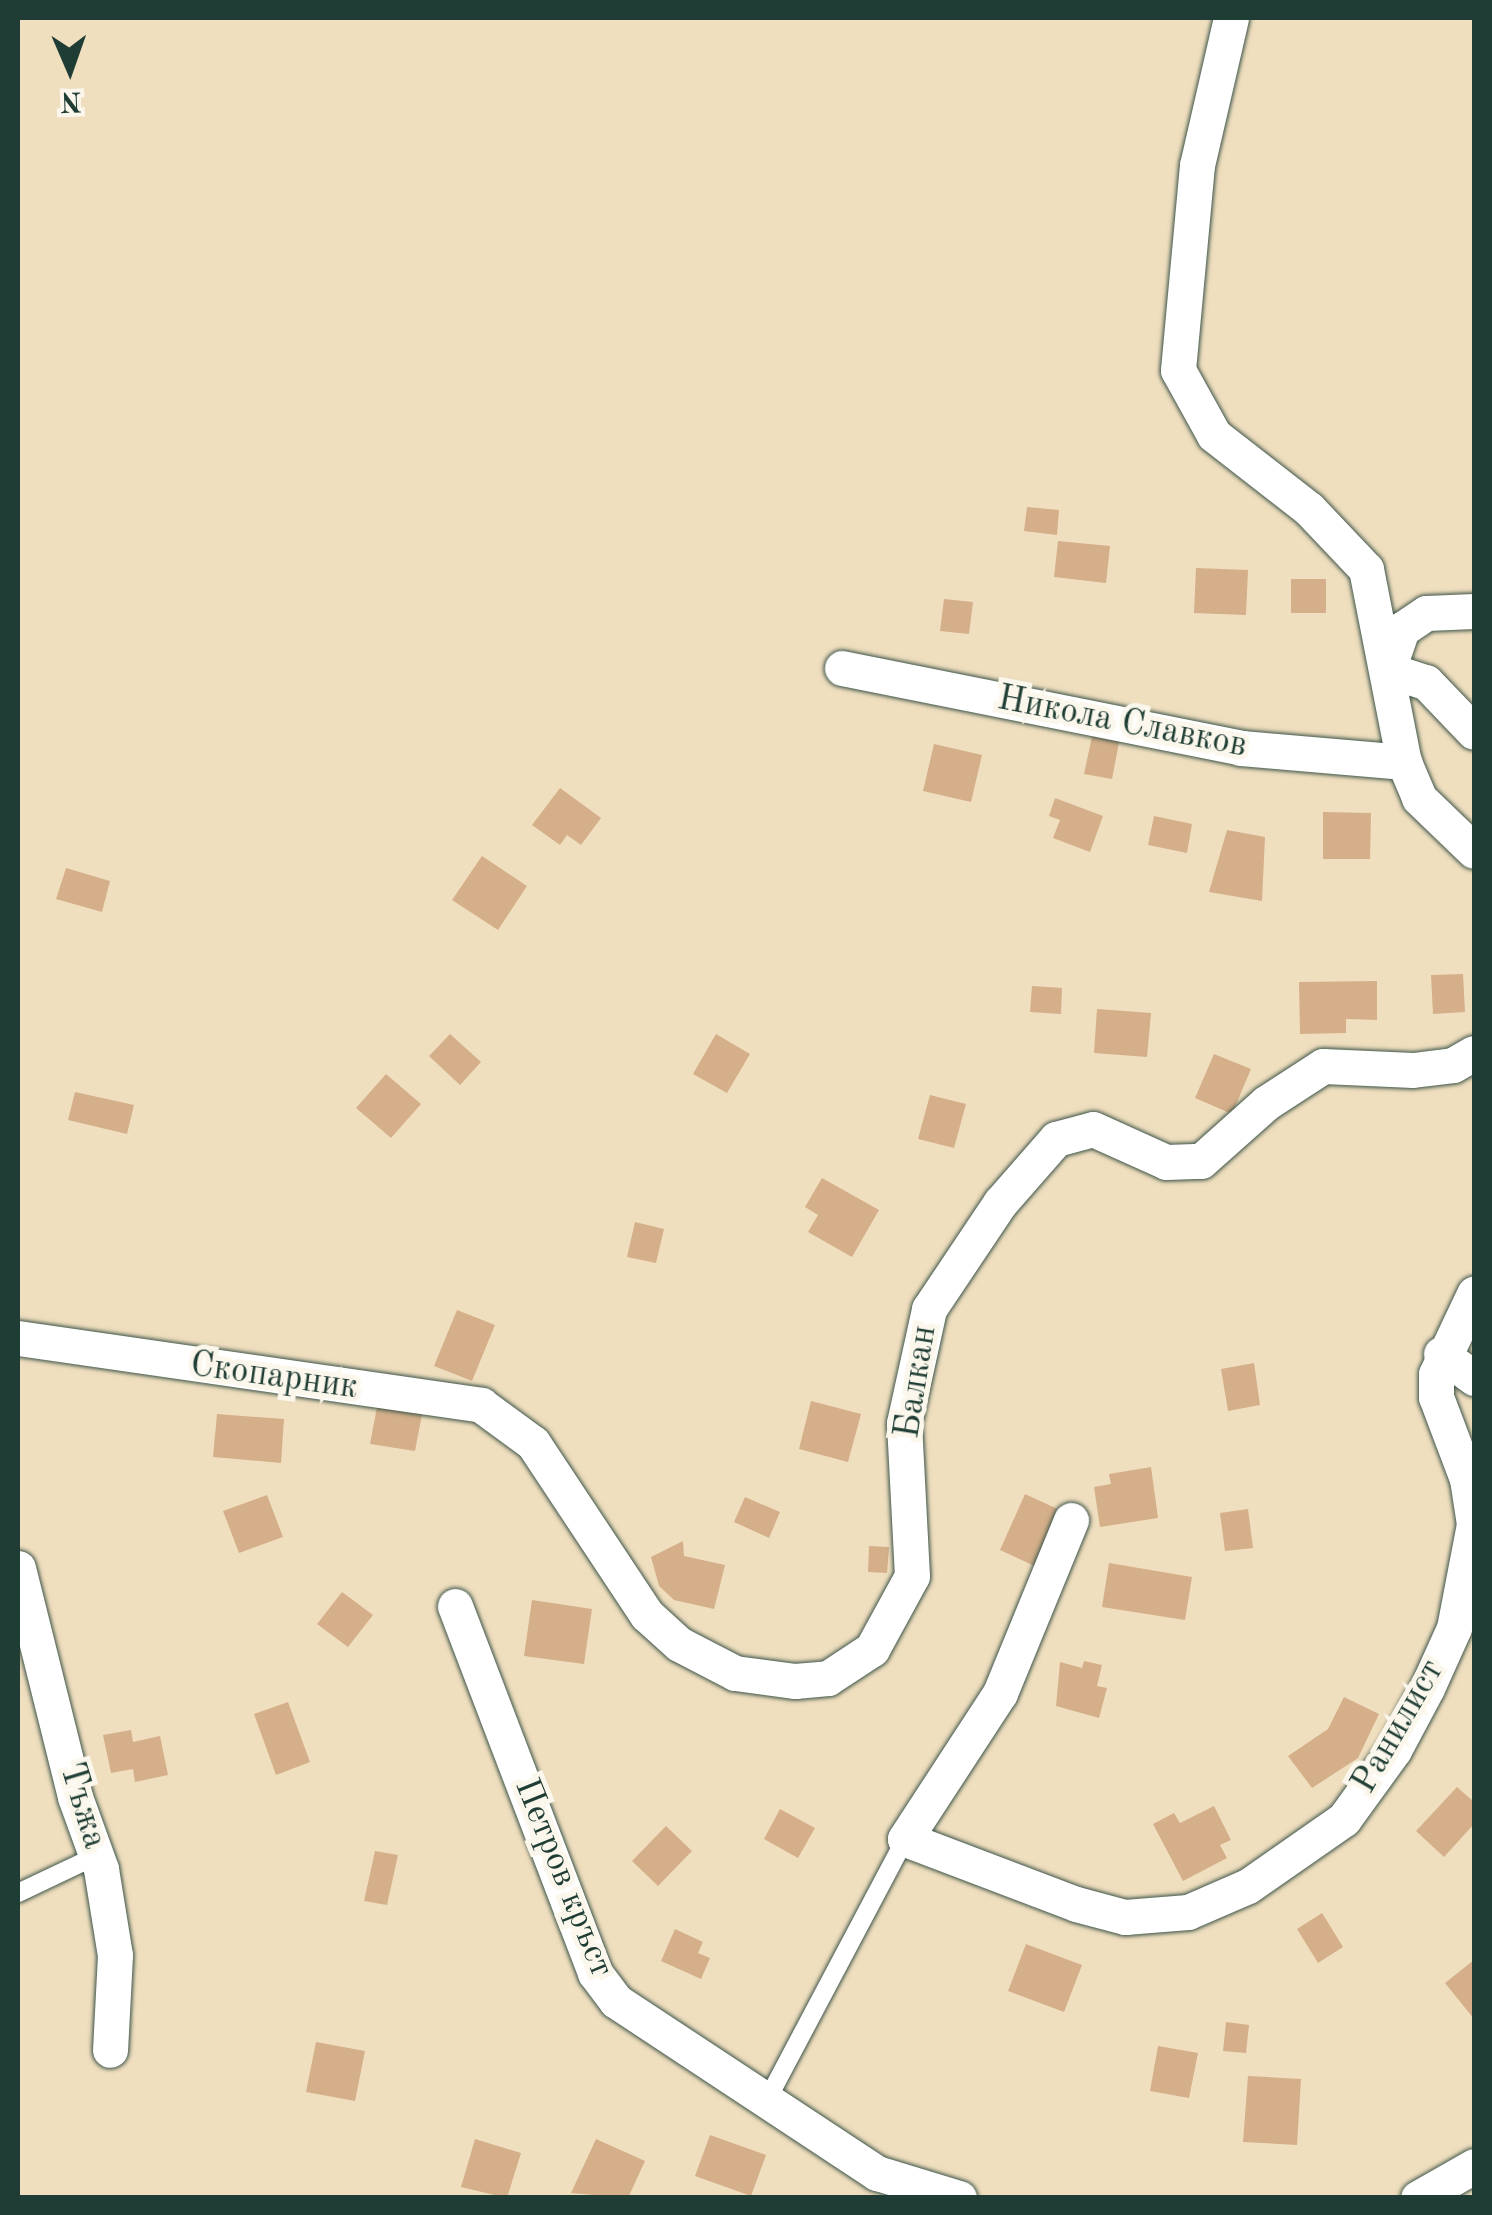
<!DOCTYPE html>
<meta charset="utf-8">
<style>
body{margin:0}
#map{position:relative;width:1492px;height:2215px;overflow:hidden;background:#f0dfbf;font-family:"Old Standard TT",serif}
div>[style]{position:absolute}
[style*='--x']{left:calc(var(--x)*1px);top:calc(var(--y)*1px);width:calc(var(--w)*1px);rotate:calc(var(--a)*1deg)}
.building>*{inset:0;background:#d4af8a}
.roads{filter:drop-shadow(0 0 2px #3e5549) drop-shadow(0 0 2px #3e5549)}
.lane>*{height:18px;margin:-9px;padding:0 9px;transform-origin:9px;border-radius:9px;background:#fff}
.street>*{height:35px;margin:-17.5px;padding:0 17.5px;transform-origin:17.5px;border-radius:17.5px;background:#fff}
span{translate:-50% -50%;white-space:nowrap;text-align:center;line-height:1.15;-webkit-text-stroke:10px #fbf7ec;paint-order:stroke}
.street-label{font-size:35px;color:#1f3d34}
.frame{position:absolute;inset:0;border:20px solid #1f3d34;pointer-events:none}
.north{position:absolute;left:20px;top:20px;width:100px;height:100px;-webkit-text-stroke:8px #fbf7ec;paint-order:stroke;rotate:178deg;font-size:28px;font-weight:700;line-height:40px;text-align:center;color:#1f3d34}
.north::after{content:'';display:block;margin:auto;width:35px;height:45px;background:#1f3d34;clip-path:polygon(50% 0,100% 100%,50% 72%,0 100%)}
</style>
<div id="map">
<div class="building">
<div style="clip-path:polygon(1027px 507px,1059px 510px,1057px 535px,1024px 531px)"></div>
<div style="clip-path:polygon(1058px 541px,1110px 546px,1106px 583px,1054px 577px)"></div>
<div style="clip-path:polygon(1196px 568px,1248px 570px,1246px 615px,1194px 613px)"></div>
<div style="clip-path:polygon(1291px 579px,1326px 579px,1326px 613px,1291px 613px)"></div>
<div style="clip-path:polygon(944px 599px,973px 602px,969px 634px,940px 631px)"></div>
<div style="clip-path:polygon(1094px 727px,1121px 732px,1112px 779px,1084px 774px)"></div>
<div style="clip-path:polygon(934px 744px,982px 755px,971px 802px,923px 791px)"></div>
<div style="clip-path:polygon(560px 788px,601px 818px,581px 845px,567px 835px,560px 845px,532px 825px)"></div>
<div style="clip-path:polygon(1055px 798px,1103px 816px,1090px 852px,1053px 838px,1060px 820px,1049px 816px)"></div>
<div style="clip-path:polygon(1323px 812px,1371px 813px,1370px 859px,1323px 859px)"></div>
<div style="clip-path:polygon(1154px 816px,1192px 824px,1187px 853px,1148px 845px)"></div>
<div style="clip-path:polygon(1227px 830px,1265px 837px,1262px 901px,1209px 892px)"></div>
<div style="clip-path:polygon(482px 856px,527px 886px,498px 930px,452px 900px)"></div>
<div style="clip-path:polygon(66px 868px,110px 881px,102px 912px,56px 899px)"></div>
<div style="clip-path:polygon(1463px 974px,1465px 1012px,1433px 1014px,1431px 975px)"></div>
<div style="clip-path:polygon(1377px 981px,1377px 1020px,1346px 1019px,1346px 1033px,1300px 1034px,1299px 982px)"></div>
<div style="clip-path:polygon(1032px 986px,1062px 988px,1061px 1014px,1030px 1012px)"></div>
<div style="clip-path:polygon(1097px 1009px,1151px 1013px,1147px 1057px,1094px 1053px)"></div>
<div style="clip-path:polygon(450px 1034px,481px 1062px,460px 1085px,429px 1056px)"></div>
<div style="clip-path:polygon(716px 1034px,750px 1054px,727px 1093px,693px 1074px)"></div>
<div style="clip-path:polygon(1214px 1054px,1251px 1069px,1232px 1114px,1195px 1098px)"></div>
<div style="clip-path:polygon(386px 1074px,421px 1104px,391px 1138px,356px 1108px)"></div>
<div style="clip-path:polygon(75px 1092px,134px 1105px,127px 1134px,68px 1120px)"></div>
<div style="clip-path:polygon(930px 1095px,966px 1104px,954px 1148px,918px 1139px)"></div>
<div style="clip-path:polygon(822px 1178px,879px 1210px,852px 1257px,808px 1232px,818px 1215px,805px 1207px)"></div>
<div style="clip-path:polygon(635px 1222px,664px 1229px,656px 1263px,627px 1257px)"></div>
<div style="clip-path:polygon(457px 1310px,495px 1325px,472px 1381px,434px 1366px)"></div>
<div style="clip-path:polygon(1254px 1363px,1260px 1405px,1228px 1411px,1221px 1369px)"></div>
<div style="clip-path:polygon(811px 1401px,861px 1414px,848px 1462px,799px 1449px)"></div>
<div style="clip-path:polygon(377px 1407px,422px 1414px,415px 1451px,370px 1444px)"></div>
<div style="clip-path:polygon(217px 1414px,284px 1419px,281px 1463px,213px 1457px)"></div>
<div style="clip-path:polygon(1151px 1467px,1158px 1518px,1100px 1527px,1094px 1487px,1111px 1484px,1109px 1474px)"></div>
<div style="clip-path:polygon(1025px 1494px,1064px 1512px,1039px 1568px,1000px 1550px)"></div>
<div style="clip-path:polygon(267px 1495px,283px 1537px,239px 1553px,223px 1511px)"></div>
<div style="clip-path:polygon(745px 1497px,780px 1512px,769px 1538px,734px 1522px)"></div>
<div style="clip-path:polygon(1248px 1509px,1253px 1548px,1225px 1551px,1220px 1513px)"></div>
<div style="clip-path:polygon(683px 1541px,684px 1556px,725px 1565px,714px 1609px,674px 1600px,659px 1586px,651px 1557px)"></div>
<div style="clip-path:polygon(869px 1546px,889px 1547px,887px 1573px,868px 1572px)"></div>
<div style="clip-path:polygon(1109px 1563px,1192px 1577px,1185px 1620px,1102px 1607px)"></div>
<div style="clip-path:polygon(342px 1592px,373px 1615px,348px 1647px,317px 1624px)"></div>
<div style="clip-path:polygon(532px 1600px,592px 1609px,584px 1664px,524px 1656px)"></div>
<div style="clip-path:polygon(1084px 1661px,1102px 1665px,1097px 1686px,1107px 1688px,1099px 1718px,1056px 1706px,1060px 1662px,1082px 1668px)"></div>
<div style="clip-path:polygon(1344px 1697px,1379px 1714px,1358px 1758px,1312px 1788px,1288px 1756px,1328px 1729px)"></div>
<div style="clip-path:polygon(288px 1702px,310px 1762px,276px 1775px,254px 1714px)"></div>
<div style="clip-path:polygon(131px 1730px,133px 1742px,160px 1736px,168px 1775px,135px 1782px,133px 1769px,111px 1773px,103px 1735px)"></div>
<div style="clip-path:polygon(1457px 1787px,1474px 1802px,1474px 1824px,1444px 1857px,1416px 1831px)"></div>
<div style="clip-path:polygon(1214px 1806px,1231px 1840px,1220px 1845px,1227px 1858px,1183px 1881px,1153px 1824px,1174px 1813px,1180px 1823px)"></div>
<div style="clip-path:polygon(780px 1809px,815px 1828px,798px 1858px,764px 1839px)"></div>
<div style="clip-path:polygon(666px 1826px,692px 1851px,658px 1886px,632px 1861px)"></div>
<div style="clip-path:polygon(375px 1851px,398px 1855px,387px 1905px,364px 1901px)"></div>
<div style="clip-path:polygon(1322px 1913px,1343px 1947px,1318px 1963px,1297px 1929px)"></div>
<div style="clip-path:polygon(675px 1929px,703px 1942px,698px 1953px,710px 1958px,701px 1979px,661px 1961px)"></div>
<div style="clip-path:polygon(1026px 1944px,1082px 1965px,1064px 2012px,1008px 1991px)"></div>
<div style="clip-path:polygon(1474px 1960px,1474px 2019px,1445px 1983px)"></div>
<div style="clip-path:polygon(1226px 2022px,1249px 2025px,1246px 2053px,1223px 2051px)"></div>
<div style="clip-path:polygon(316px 2042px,365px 2051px,355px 2101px,306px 2092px)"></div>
<div style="clip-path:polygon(1158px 2046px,1198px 2053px,1189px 2098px,1150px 2091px)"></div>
<div style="clip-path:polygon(1248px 2076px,1301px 2079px,1297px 2145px,1243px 2142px)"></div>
<div style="clip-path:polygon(710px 2135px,766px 2155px,751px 2196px,695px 2176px)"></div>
<div style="clip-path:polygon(475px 2139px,521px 2153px,507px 2198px,461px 2187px)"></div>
<div style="clip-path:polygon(596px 2139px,645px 2161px,628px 2198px,571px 2193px)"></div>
</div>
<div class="roads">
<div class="lane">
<div style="--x:18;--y:1893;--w:86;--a:-25.4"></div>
<div style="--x:766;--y:2102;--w:297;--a:-62.1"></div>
</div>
<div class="street">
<div style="--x:1231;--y:18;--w:151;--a:103"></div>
<div style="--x:1197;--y:165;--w:206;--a:95.3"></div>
<div style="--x:1178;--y:370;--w:74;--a:61"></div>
<div style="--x:1214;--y:435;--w:120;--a:37.9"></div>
<div style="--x:1309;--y:509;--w:83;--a:46.5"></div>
<div style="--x:1366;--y:569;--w:197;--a:78.9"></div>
<div style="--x:1404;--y:762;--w:39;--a:67"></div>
<div style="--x:1419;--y:798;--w:76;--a:43.9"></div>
<div style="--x:1474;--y:611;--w:48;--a:177.6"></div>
<div style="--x:1426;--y:613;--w:29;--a:146"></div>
<div style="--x:1402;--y:629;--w:43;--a:108.9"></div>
<div style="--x:1388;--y:670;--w:40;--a:18"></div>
<div style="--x:1426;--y:682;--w:69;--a:46.2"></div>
<div style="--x:842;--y:668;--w:407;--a:11.3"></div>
<div style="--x:1241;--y:748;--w:164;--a:4.9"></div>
<div style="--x:18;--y:1338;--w:468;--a:8.2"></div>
<div style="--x:481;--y:1405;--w:64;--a:36.2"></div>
<div style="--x:533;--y:1443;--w:206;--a:56.5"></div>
<div style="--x:647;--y:1615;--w:43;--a:42.2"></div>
<div style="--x:679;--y:1644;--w:63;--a:27.4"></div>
<div style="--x:735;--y:1673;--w:61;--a:7.6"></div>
<div style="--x:795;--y:1681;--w:33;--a:-5"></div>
<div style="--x:828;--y:1678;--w:53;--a:-33.4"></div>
<div style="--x:872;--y:1649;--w:83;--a:-61.3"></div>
<div style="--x:912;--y:1576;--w:153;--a:-93"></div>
<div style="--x:904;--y:1423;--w:117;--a:-77.6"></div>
<div style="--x:929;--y:1309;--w:128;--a:-56.2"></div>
<div style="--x:1000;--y:1203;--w:85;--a:-48.8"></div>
<div style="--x:1056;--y:1139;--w:38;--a:-15"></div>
<div style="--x:1093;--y:1129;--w:80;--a:24.3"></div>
<div style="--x:1166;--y:1162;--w:35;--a:-2"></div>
<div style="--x:1201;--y:1161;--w:87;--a:-41.7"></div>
<div style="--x:1266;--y:1103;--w:68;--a:-33"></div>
<div style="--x:1323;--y:1066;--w:90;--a:2.5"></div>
<div style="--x:1413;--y:1070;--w:40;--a:-7.1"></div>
<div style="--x:1453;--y:1065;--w:24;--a:-30"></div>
<div style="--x:1441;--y:1354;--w:41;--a:36"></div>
<div style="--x:1071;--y:1520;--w:187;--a:112.3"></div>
<div style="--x:1000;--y:1693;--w:174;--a:123.1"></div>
<div style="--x:905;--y:1839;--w:183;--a:20.8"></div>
<div style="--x:1076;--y:1904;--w:51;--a:14.9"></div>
<div style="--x:1125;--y:1917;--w:63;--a:-4.5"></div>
<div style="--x:1188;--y:1912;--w:65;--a:-23.4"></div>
<div style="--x:1248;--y:1886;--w:117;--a:-34.9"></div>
<div style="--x:1344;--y:1819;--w:85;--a:-54.1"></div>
<div style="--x:1394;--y:1750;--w:70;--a:-62"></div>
<div style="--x:1427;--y:1688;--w:66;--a:-65.8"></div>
<div style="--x:1454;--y:1628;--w:106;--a:-79.1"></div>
<div style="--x:1474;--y:1524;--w:46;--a:-98.8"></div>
<div style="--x:1467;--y:1479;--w:88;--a:-110.7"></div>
<div style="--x:1436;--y:1397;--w:23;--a:-90"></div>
<div style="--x:1436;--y:1374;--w:89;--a:-64.6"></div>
<div style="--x:18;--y:1568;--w:236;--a:76"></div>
<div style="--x:75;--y:1797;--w:77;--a:70.1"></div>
<div style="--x:101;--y:1869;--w:87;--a:80.8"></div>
<div style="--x:115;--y:1955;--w:95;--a:93"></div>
<div style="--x:455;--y:1606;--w:393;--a:69.1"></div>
<div style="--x:595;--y:1973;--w:35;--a:53"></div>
<div style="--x:616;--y:2001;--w:313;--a:33.4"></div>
<div style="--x:877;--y:2173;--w:86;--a:17"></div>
<div style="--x:1418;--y:2198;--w:64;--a:-29.7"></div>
</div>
</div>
<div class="street-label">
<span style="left:1122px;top:723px;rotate:11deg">Никола Славков</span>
<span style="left:274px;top:1377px;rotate:8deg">Скопарник</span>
<span style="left:917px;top:1382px;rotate:-81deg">Балкан</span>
<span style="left:1399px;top:1727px;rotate:-60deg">Ранилист</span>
<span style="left:82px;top:1806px;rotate:73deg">Тъжа</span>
<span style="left:563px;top:1878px;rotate:68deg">Петров кръст</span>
</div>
<div class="frame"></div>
<div class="north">N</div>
</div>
